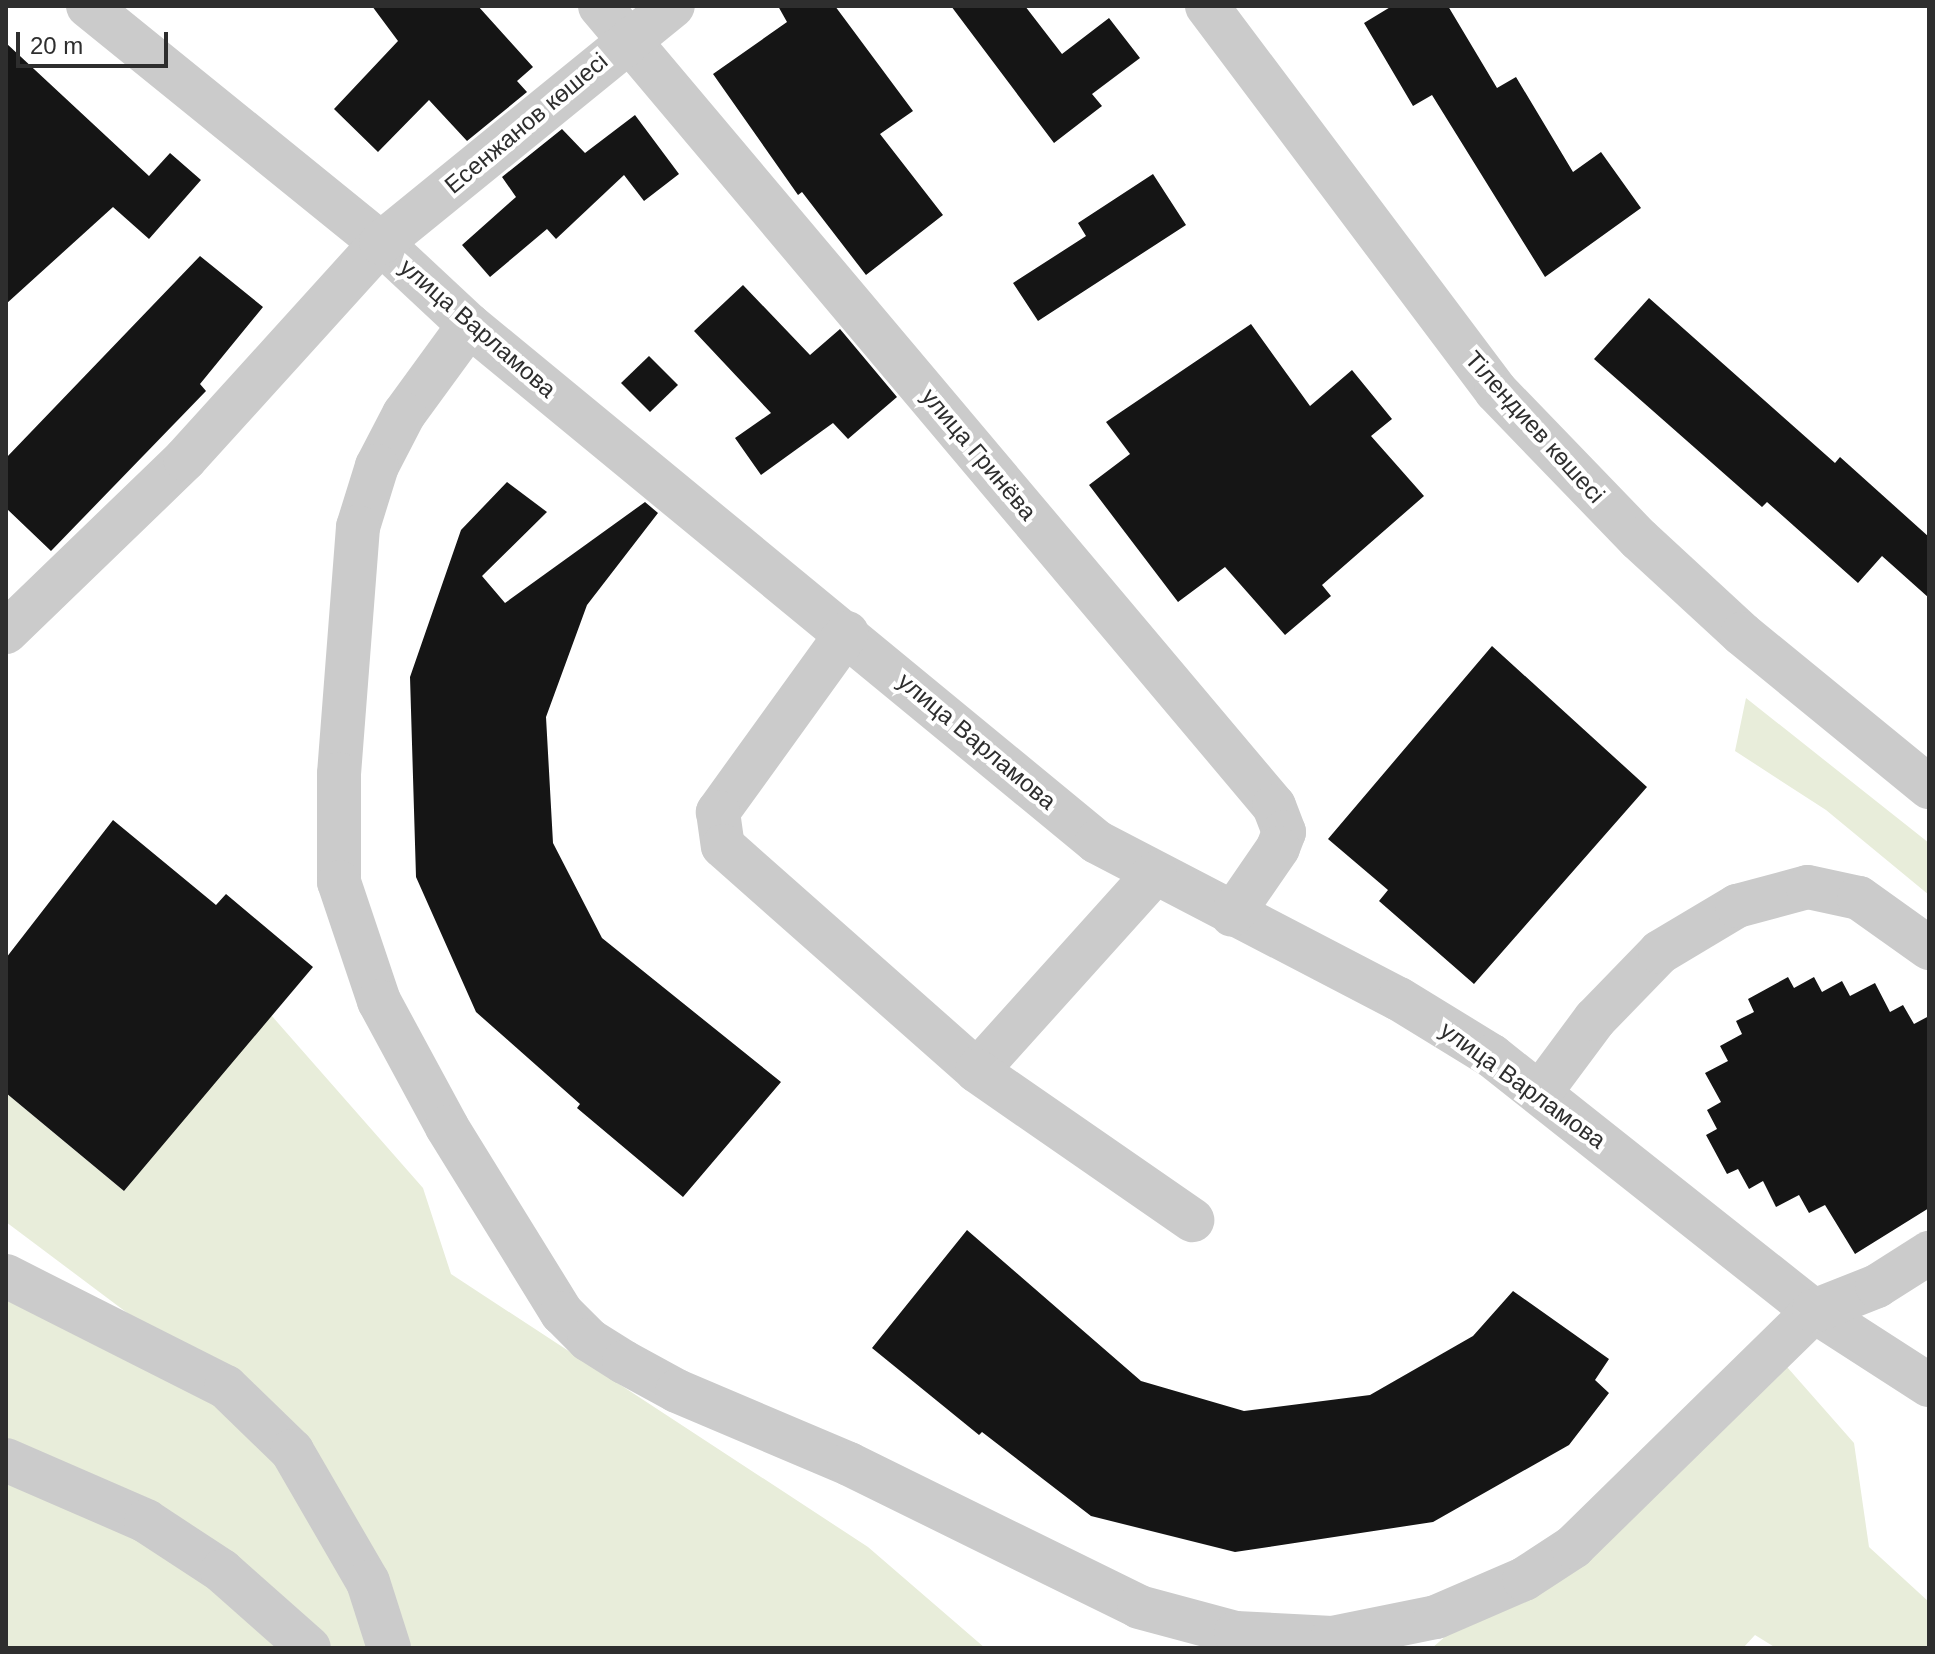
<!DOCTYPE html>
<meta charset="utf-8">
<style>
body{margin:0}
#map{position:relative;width:1935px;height:1654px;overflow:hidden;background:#fff;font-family:Arial,sans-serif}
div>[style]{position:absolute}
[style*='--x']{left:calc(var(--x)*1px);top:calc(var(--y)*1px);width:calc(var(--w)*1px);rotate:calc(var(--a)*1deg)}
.green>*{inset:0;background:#e8edda}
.building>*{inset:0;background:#151515}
.minor>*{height:44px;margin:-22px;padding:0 22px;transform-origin:22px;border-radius:22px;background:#cbcbcb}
span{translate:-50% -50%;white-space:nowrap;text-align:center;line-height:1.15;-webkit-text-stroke:8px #fff;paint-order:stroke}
.street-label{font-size:24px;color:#2e2e2e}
.frame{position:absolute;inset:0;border:8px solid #2e2e2e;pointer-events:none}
.scale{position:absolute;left:16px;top:32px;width:152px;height:36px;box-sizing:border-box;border:4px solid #2e2e2e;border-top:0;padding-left:10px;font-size:24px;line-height:28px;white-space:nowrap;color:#2e2e2e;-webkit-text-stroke:6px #fff;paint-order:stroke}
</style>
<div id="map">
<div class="green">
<div style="clip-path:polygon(1746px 698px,1929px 843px,1929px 895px,1826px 810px,1735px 751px)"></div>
<div style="clip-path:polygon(271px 1015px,423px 1188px,451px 1274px,868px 1547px,985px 1648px,6px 1648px,6px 1284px,222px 1384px,6px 1222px,6px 1093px,124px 1191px)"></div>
<div style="clip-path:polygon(1773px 1351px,1854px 1443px,1869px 1547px,1929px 1602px,1929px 1648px,1776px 1648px,1755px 1635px,1743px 1648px,1432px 1648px)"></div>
</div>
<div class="building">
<div style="clip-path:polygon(372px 6px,478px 6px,533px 67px,517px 81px,527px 92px,467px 141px,429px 100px,378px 152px,334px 109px,398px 41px)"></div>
<div style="clip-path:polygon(778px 6px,835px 6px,913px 111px,880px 134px,943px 215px,866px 275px,802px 192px,798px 195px,713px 74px,787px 22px)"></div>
<div style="clip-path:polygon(951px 6px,1025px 6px,1062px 54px,1109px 18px,1140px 58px,1092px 94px,1102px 106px,1054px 143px)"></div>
<div style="clip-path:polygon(1392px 6px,1448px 6px,1497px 88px,1516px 77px,1573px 172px,1601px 152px,1641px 208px,1545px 277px,1432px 95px,1413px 106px,1364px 23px)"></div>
<div style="clip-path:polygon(6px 43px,149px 176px,170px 153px,201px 180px,149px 239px,113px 207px,6px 304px)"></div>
<div style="clip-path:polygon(635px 115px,679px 174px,644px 201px,624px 175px,556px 239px,547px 229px,490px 277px,462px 245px,516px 197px,502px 177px,562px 129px,585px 153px)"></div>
<div style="clip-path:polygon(1153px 174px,1186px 225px,1038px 321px,1013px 283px,1086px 236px,1078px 223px)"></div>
<div style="clip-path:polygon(200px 256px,263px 307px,200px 384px,206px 391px,51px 551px,6px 508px,6px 458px)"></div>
<div style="clip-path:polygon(743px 285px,810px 355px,840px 329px,897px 397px,848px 439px,833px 423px,761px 475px,735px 438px,771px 413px,694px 331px)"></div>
<div style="clip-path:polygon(1649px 298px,1835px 463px,1840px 457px,1929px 537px,1929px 598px,1882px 556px,1858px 583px,1767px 502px,1762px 507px,1594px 359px)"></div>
<div style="clip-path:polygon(1251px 324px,1310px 406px,1352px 370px,1392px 419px,1371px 436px,1424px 496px,1322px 585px,1331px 596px,1285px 635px,1225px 567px,1178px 602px,1089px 485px,1130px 454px,1106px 422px)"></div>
<div style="clip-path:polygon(649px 356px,678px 385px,650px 412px,621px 383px)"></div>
<div style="clip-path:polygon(507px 482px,547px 512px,482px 576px,505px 603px,645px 502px,658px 513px,587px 605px,546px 717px,553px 843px,602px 938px,781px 1082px,683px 1197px,577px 1108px,580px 1104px,476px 1012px,416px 877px,410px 677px,461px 530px)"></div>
<div style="clip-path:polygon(1492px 646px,1647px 787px,1474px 984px,1379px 901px,1388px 890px,1328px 839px)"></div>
<div style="clip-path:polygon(113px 820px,216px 905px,226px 894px,313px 967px,124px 1191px,6px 1093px,6px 958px)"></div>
<div style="clip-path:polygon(1788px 977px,1794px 988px,1814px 977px,1822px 992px,1842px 981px,1850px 996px,1875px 983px,1890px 1012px,1903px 1005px,1914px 1024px,1929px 1016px,1929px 1208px,1855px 1254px,1825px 1205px,1809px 1213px,1799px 1195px,1776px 1207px,1763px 1181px,1749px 1189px,1738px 1169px,1727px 1174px,1706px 1135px,1717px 1129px,1707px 1110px,1721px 1102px,1705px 1073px,1728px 1061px,1720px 1046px,1742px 1034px,1736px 1021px,1754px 1012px,1748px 999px)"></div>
<div style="clip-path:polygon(967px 1230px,1141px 1381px,1244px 1411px,1370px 1395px,1473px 1336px,1513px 1291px,1609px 1359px,1595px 1380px,1609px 1393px,1569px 1445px,1433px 1522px,1235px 1552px,1091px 1516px,982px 1432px,979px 1435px,872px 1348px)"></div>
</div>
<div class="minor">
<div style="--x:88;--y:6;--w:377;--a:39"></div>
<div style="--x:381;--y:243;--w:120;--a:43"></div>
<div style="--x:469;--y:325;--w:813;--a:39.46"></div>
<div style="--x:1097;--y:842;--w:340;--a:27.5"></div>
<div style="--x:1399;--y:999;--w:109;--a:31.5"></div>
<div style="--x:1492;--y:1056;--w:411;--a:38.4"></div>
<div style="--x:1814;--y:1311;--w:137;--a:32.8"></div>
<div style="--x:600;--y:6;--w:1046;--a:49.89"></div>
<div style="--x:1274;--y:806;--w:28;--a:69"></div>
<div style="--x:1284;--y:832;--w:17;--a:111"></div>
<div style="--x:1278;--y:848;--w:81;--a:124.5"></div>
<div style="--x:1207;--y:6;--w:481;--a:53.1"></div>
<div style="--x:1496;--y:391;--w:206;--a:46"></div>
<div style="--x:1639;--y:539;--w:140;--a:42.7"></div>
<div style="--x:1742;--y:634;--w:242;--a:39.3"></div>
<div style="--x:469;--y:325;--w:110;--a:126.1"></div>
<div style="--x:404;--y:414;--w:59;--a:117.4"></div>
<div style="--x:377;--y:466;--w:64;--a:107.3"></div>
<div style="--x:358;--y:527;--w:248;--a:94.4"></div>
<div style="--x:339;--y:774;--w:108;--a:90"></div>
<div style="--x:339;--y:882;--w:126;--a:71.4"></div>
<div style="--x:379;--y:1001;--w:143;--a:61.6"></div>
<div style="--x:447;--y:1127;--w:219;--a:58.3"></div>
<div style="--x:562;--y:1313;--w:38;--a:45"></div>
<div style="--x:589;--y:1340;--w:41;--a:32.2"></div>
<div style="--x:624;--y:1362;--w:60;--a:28.7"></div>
<div style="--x:677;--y:1391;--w:187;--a:23"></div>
<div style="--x:849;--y:1464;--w:323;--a:26.2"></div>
<div style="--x:1139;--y:1607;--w:100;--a:15"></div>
<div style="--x:1236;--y:1633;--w:96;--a:3"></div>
<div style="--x:1332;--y:1638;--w:106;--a:-11.4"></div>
<div style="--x:1436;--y:1617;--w:96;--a:-23.4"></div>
<div style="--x:1524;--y:1579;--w:59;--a:-33.1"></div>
<div style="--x:1573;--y:1547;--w:337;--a:-44.4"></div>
<div style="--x:1814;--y:1311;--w:68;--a:-21.6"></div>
<div style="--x:1877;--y:1286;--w:62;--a:-32.4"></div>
<div style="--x:6;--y:632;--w:249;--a:-44"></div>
<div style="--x:185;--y:459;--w:292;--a:-47.8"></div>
<div style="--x:381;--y:243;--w:376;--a:-39.1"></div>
<div style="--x:847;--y:633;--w:221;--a:125.8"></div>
<div style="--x:718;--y:812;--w:34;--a:82"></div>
<div style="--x:723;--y:846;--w:339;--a:41.5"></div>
<div style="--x:1155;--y:873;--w:266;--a:132"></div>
<div style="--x:977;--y:1071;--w:262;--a:34.7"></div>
<div style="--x:1540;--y:1093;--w:92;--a:-53.4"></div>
<div style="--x:1595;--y:1019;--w:93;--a:-45.9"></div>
<div style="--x:1660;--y:952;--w:90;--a:-30.9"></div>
<div style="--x:1737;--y:906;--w:73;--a:-15"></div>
<div style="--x:1808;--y:887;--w:52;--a:12.2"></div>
<div style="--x:1859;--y:898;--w:86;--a:35.5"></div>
<div style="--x:6;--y:1276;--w:246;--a:26.8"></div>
<div style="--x:226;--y:1387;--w:92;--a:44.1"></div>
<div style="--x:292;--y:1451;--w:151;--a:59.9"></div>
<div style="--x:368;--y:1582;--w:69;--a:72.3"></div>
<div style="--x:6;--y:1460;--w:153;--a:23.5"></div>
<div style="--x:146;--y:1521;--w:91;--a:33.3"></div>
<div style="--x:222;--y:1571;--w:116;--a:41.5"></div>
</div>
<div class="street-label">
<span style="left:526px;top:123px;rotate:-40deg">Есенжанов көшесі</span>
<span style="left:478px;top:328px;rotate:41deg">улица Варламова</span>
<span style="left:1535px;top:427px;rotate:48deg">Тілендиев көшесі</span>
<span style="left:979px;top:454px;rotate:50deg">улица Гринёва</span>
<span style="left:977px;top:741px;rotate:40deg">улица Варламова</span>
<span style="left:1523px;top:1085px;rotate:36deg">улица Варламова</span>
</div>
<div class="frame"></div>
<div class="scale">20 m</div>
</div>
